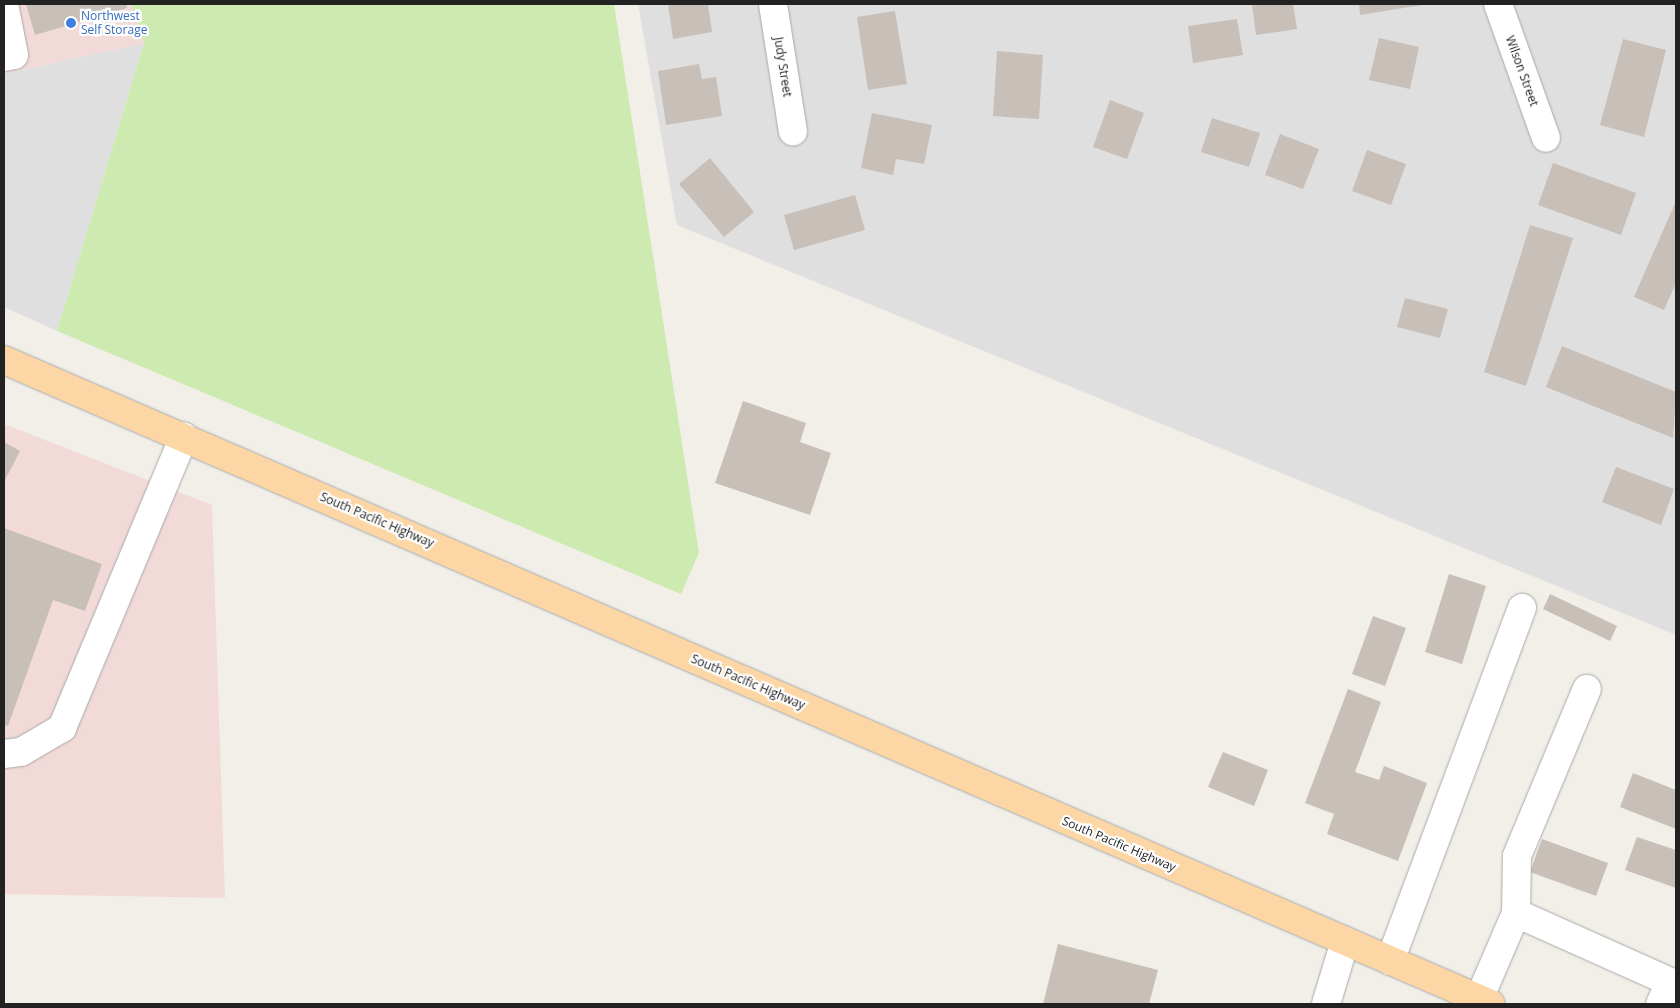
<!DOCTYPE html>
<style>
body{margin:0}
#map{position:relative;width:1680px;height:1008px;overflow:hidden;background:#f2efe9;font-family:"Open Sans",sans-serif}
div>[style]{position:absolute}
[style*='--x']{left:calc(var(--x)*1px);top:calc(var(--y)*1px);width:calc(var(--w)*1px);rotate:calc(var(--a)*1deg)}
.residential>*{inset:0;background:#e0dfdf}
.commercial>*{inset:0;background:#f2dad9}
.grass>*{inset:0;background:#cdebb0}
.building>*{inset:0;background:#c7bfb8}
.roads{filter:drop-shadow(0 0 1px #a9a9a9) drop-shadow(0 0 1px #a9a9a9)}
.minor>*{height:28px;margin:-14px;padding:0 14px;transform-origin:14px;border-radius:14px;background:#fff}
.major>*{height:28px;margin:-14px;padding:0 14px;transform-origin:14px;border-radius:14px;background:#fcd6a4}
.dots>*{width:14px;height:14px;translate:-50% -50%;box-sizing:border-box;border:2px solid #fff;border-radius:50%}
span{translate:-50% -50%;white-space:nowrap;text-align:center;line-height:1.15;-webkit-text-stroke:4.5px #fff;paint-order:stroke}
.shop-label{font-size:12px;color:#366cbe}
.left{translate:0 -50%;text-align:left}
.street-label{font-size:12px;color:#222}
.frame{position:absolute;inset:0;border:5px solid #222;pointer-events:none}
</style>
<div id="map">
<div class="residential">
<div style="clip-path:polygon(638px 4px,1676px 4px,1676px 635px,677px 225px)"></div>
<div style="clip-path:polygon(144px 43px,57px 331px,4px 307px,4px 74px)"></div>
</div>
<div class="commercial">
<div style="clip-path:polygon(4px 4px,131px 4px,144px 43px,4px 74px)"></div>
<div style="clip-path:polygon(4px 424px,212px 505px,225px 898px,4px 894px)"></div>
</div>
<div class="grass">
<div style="clip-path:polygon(131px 4px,614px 4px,699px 553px,681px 594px,57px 331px,144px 43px)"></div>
</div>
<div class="building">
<div style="clip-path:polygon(26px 4px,126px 4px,127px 8px,35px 35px)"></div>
<div style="clip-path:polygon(668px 4px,708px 4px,712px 32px,673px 39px)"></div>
<div style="clip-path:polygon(1252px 4px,1293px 4px,1297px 29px,1256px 35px)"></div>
<div style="clip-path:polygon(1359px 4px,1422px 4px,1422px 5px,1360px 15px)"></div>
<div style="clip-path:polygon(895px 11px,907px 84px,868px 90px,857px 17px)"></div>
<div style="clip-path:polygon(1237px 19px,1243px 55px,1193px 63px,1188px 26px)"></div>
<div style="clip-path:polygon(1379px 38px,1419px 47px,1410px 89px,1369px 80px)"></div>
<div style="clip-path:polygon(1623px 39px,1666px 50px,1644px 137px,1600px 125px)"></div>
<div style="clip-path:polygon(997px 51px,1043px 55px,1039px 119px,993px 116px)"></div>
<div style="clip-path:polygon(699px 64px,702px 79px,716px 77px,722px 116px,666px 125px,658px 71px)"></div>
<div style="clip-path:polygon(1110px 100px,1144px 113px,1127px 159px,1093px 147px)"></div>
<div style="clip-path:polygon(872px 113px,932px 125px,924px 164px,896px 159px,893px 175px,861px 168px)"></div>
<div style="clip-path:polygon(1212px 118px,1260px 133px,1249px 167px,1201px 152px)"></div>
<div style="clip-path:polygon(1280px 134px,1319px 149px,1303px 189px,1265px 175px)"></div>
<div style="clip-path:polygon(1367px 150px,1406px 164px,1391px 205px,1352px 191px)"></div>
<div style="clip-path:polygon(710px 158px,754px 212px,724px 237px,679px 184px)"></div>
<div style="clip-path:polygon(1553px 163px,1636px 193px,1621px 235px,1538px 205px)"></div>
<div style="clip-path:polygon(855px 195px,865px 230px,794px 250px,784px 215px)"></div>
<div style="clip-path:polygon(1676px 201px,1676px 283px,1664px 310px,1634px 297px)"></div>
<div style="clip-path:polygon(1530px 225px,1573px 238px,1526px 386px,1484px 372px)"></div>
<div style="clip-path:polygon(1405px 298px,1448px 309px,1440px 338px,1397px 327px)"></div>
<div style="clip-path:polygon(1562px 346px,1676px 392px,1673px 438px,1546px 387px)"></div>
<div style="clip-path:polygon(743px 401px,806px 423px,800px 442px,831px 453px,810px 515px,715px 483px)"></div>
<div style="clip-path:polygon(4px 442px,20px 451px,4px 482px)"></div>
<div style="clip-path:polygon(1616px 467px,1674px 489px,1661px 525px,1602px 502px)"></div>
<div style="clip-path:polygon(4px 528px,102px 564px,85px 611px,53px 600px,8px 726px,4px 725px)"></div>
<div style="clip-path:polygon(1449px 574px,1486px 586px,1462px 664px,1425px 652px)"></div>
<div style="clip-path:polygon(1550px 594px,1617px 626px,1610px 641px,1543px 609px)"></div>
<div style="clip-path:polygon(1373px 616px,1406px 628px,1385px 686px,1352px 674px)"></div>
<div style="clip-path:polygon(1348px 689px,1381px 702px,1355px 772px,1379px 780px,1384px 766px,1427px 783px,1398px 861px,1327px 834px,1334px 814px,1305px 803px)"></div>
<div style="clip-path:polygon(1223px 752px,1268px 770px,1254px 806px,1208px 787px)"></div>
<div style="clip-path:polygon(1633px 773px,1676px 790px,1676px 829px,1620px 807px)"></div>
<div style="clip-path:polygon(1637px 837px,1676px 850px,1676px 888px,1625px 870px)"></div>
<div style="clip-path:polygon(1542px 839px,1608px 863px,1596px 896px,1530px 872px)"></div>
<div style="clip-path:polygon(1058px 944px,1158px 970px,1149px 1004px,1043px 1004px)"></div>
</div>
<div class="roads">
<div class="minor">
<div style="--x:773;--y:4;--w:129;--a:81.1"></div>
<div style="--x:1498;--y:4;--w:142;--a:70.3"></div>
<div style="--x:4;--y:57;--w:10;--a:-11"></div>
<div style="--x:14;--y:55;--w:52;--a:-101.1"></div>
<div style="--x:4;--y:754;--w:17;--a:-7"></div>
<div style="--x:21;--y:752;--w:48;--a:-30.3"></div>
<div style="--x:62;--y:728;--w:316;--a:-67.3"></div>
<div style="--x:1516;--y:913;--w:169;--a:24.1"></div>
<div style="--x:1670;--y:982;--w:24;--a:114"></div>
<div style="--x:1390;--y:961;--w:377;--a:-69.5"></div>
<div style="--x:1479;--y:999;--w:94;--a:-66.7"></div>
<div style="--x:1516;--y:913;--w:57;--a:-89"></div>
<div style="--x:1517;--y:856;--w:181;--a:-67.3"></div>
<div style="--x:1326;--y:1004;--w:66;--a:-73.2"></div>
</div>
<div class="major">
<div style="--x:4;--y:360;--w:1620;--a:23.42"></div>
</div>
</div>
<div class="dots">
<div style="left:71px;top:23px;background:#3f7fe0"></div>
</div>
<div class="shop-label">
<span class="left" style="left:81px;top:23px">Northwest<br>Self Storage</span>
</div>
<div class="street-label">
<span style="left:783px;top:67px;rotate:81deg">Judy Street</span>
<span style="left:1522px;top:71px;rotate:70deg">Wilson Street</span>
<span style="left:377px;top:520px;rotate:23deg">South Pacific Highway</span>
<span style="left:748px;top:682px;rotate:23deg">South Pacific Highway</span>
<span style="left:1119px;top:844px;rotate:23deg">South Pacific Highway</span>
</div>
<div class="frame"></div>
</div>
